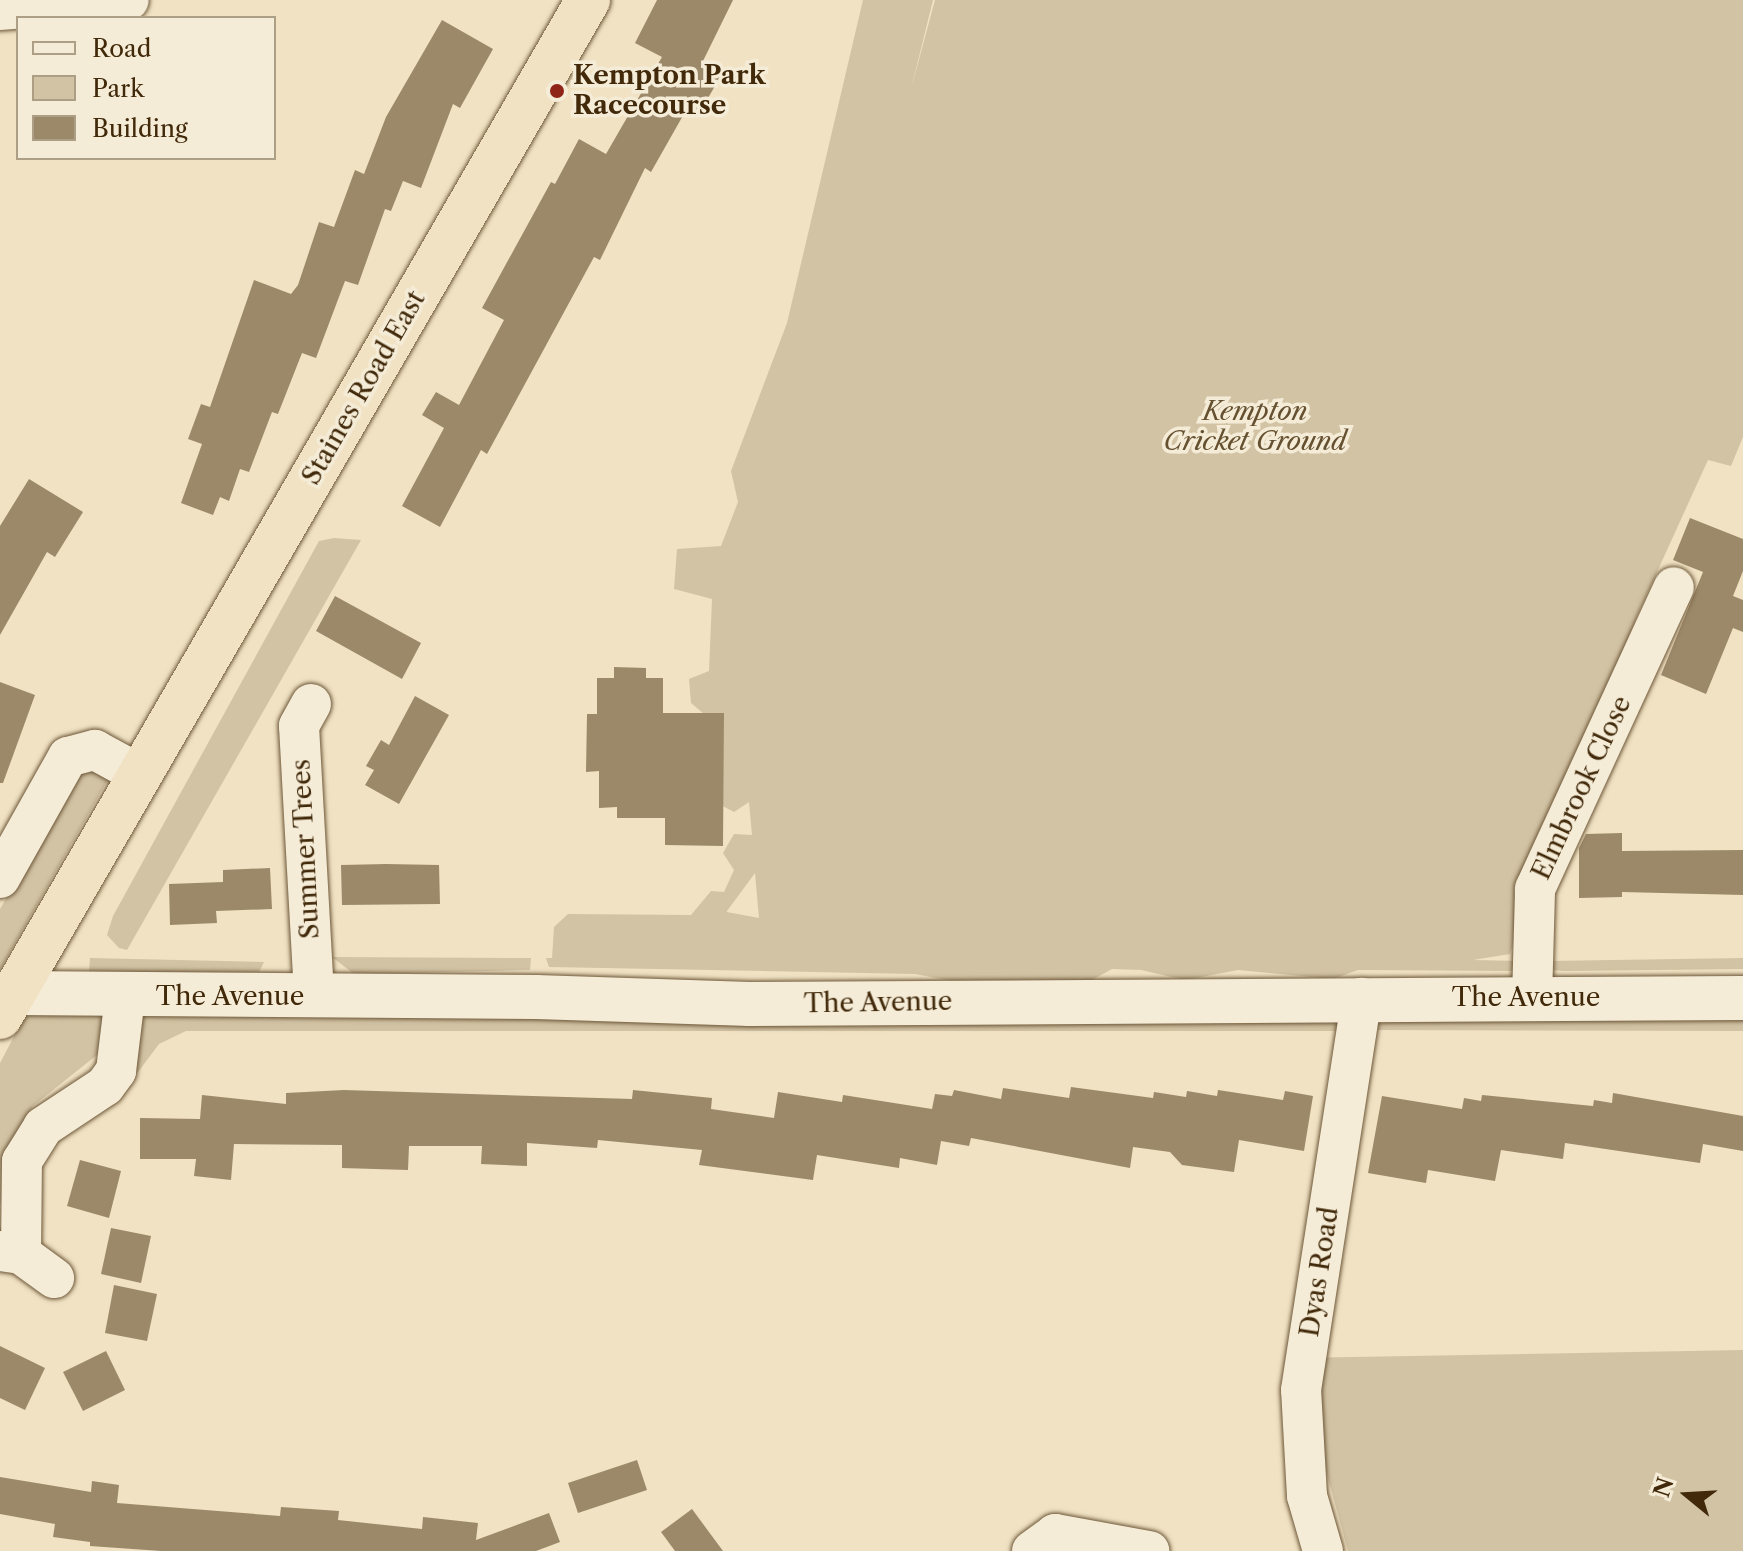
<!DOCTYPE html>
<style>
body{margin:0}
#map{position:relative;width:1743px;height:1551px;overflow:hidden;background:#f0e2c3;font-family:"Libre Caslon Text",serif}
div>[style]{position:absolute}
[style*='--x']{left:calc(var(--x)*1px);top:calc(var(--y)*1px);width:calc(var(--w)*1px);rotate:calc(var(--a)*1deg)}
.green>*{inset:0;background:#d2c3a4}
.building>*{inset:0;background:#9c896a}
.roads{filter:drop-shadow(0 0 2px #6d5738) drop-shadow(0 0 2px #6d5738)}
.street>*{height:40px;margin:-20px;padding:0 20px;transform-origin:20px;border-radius:20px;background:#f5ecd8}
.secondary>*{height:44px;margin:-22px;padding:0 22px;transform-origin:22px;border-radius:22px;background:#f5ecd8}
.highway>*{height:44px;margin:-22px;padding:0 22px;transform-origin:22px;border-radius:22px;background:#f0e2c3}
.dots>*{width:22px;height:22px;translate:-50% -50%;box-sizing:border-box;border:4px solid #f5ecd8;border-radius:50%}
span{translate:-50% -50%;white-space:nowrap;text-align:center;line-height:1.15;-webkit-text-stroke:7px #f5ecd8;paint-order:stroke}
.poi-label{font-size:26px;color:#41290a;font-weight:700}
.left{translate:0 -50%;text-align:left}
.street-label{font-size:26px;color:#41290a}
.park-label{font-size:26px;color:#655030;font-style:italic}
.legend{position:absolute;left:16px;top:16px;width:260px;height:144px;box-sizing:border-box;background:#f5ecd8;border:2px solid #ad9e86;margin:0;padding:10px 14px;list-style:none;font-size:24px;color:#41290a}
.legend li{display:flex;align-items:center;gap:16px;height:40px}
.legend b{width:40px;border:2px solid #ad9e86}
.north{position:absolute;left:1647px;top:1455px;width:80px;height:80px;-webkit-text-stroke:6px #f5ecd8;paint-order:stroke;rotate:288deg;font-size:22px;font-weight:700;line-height:32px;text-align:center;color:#41290a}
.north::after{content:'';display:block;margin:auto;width:28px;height:36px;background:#41290a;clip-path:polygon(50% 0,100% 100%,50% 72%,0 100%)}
</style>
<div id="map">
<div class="green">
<div style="clip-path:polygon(evenodd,863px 0,933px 0,911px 89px,935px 0,1743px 0,1743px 437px,1731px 466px,1708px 460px,1637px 616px,1527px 896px,1510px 954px,1473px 960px,1522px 961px,1515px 971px,1358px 970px,1333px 979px,1238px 970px,1185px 980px,1141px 970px,1112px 969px,1090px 981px,984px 987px,915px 974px,549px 967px,546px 958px,552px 958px,554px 927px,568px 914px,691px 915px,711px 891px,724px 892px,734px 870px,723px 853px,734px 834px,752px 835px,749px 802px,734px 812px,717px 803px,717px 725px,691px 703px,689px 679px,709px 671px,712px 599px,674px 589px,677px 549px,721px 546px,738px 502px,731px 471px,787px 323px,863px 0,755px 873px,759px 918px,727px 912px,727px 911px,755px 873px)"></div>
<div style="clip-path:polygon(334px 538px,361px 540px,127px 950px,119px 948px,107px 935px,113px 916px,319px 541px)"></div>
<div style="clip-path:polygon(96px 768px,109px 778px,0 969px,0 909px,78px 773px)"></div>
<div style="clip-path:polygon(332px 957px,531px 958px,530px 970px,354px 974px)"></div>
<div style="clip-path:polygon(90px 958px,264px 962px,259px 972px,89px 973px)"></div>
<div style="clip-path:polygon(1743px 958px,1743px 969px,1563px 971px,1553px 970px,1548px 961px)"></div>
<div style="clip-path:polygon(28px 1010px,109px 1016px,102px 1051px,33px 1106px,16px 1135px,0 1205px,0 1063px)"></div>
<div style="clip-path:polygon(1743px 1010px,1743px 1031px,1374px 1030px,1375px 1020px)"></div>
<div style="clip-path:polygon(158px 1012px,1337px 1015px,1341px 1031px,186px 1031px,159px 1044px,138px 1072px,116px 1071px,135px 1019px)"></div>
<div style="clip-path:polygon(1743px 1350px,1743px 1551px,1348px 1551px,1295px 1358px)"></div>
</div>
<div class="building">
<div style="clip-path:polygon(657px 0,733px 0,703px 61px,723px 72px,700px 112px,689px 105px,651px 172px,645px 168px,600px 260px,594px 257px,487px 454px,481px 450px,440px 527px,402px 506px,444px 428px,422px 415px,436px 392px,459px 405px,504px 320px,482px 308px,551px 182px,555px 184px,579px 139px,606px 154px,662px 57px,635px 43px)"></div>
<div style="clip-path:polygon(442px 20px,493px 49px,460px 108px,453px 104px,421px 188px,403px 181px,391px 211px,385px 209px,358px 285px,345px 281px,316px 358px,302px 353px,278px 414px,272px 412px,249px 472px,240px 469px,229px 501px,220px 497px,213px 515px,181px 503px,202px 444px,188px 439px,201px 404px,210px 407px,254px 280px,291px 294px,298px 285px,319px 222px,334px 227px,355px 170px,364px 174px,386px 117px)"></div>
<div style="clip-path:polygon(29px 479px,83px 512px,55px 557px,47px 552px,0 635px,0 526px)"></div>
<div style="clip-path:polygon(1690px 518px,1743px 539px,1743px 571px,1733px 596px,1743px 600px,1743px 632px,1733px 628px,1706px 694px,1661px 675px,1703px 572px,1673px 560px)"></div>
<div style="clip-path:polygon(335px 596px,421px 643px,402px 679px,316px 631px)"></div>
<div style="clip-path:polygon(614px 667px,646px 668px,646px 678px,663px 678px,663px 713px,724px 713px,723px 846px,665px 845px,665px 818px,617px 818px,617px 807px,599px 808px,599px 771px,586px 772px,587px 714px,597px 714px,597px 678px,614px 678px)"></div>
<div style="clip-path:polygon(0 682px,35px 695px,3px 783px,0 783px)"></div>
<div style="clip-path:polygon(415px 696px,449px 715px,399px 804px,365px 785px,374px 770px,366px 766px,381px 740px,389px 745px)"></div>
<div style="clip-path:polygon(1622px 833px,1622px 851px,1743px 850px,1743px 895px,1622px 892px,1622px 897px,1579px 898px,1579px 848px,1586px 834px)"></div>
<div style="clip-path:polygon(386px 864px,439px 865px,440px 904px,342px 905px,341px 865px)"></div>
<div style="clip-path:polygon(270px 868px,272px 909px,216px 911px,217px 923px,170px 925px,169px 884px,223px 882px,223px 870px)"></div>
<div style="clip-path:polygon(1071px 1087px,1153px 1098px,1154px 1092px,1186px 1097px,1187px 1091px,1217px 1096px,1218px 1090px,1283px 1100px,1285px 1091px,1313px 1096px,1304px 1151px,1239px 1140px,1234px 1172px,1182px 1165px,1170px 1152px,1133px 1147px,1130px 1168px,971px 1138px,969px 1146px,941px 1141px,937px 1165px,900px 1158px,899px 1168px,817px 1155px,813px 1180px,699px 1165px,702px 1150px,598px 1140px,597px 1148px,527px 1143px,527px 1166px,481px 1164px,482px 1146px,409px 1146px,408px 1170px,342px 1168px,342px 1145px,234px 1144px,231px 1180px,194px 1176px,196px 1159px,140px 1159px,140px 1118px,200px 1119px,202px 1095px,286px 1104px,286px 1093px,344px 1090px,632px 1099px,633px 1090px,712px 1098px,711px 1109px,774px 1118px,778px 1092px,842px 1102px,843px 1095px,932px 1109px,935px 1094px,952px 1096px,954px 1090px,1001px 1099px,1003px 1088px,1069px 1098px)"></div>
<div style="clip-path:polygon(1613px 1093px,1743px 1116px,1743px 1151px,1703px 1144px,1700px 1163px,1565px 1143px,1563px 1159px,1501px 1150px,1495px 1181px,1428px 1170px,1426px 1183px,1368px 1173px,1382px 1096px,1462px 1109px,1464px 1098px,1481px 1101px,1482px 1095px,1593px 1106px,1594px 1100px,1612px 1103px)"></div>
<div style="clip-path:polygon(80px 1160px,121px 1171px,109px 1218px,67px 1206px)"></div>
<div style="clip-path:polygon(111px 1228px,151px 1236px,141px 1283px,101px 1274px)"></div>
<div style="clip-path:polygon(114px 1285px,157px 1294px,147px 1341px,105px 1333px)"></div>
<div style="clip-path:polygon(0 1346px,45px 1368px,25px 1410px,0 1398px)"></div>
<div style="clip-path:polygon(106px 1351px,125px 1390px,83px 1411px,63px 1372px)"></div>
<div style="clip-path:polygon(637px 1460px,647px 1490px,578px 1513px,568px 1483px)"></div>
<div style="clip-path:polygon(0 1477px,91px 1492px,92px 1481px,119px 1485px,117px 1503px,280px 1516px,281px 1507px,339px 1511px,338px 1520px,422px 1529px,423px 1517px,478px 1523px,476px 1540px,549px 1513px,560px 1542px,536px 1551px,161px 1551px,90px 1546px,90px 1542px,53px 1537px,55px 1524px,0 1514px)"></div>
<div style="clip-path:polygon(692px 1509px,723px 1551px,675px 1551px,661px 1532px)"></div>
</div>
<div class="roads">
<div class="street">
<div style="--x:0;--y:10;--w:129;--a:-4.4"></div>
<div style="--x:311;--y:704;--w:25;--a:119"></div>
<div style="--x:299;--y:726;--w:271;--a:86.8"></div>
<div style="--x:0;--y:878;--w:139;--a:-60.7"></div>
<div style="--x:68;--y:757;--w:28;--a:-15"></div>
<div style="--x:95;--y:750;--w:52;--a:28.5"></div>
<div style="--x:1532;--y:999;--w:110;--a:-88.4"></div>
<div style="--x:1535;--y:889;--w:332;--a:-65.3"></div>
<div style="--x:0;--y:1251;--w:21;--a:8"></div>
<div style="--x:21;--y:1254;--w:41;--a:36"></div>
<div style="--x:21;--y:1254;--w:93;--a:-89.4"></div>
<div style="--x:22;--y:1161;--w:40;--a:-58"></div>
<div style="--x:43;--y:1127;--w:74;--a:-33.5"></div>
<div style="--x:105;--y:1086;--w:19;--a:-54"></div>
<div style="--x:116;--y:1071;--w:75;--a:-83.1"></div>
<div style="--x:1032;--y:1551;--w:29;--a:-36"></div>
<div style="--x:1055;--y:1534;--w:96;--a:10.3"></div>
<div style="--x:1323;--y:1551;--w:57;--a:-106.2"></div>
<div style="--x:1307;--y:1496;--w:106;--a:-93.2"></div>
<div style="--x:1301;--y:1390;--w:397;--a:-81.2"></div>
</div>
<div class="secondary">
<div style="--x:14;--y:993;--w:522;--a:0.44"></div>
<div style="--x:536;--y:997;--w:214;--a:1.9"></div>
<div style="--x:750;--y:1004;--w:993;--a:-0.35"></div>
</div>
<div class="highway">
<div style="--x:0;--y:1017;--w:1175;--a:-59.96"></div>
</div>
</div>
<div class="dots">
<div style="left:557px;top:91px;background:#8f2418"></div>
</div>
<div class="poi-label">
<span class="left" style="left:573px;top:91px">Kempton Park<br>Racecourse</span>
</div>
<div class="street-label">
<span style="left:364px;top:388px;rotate:-60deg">Staines Road East</span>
<span style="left:1582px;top:788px;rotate:-65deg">Elmbrook Close</span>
<span style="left:306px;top:849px;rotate:-93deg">Summer Trees</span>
<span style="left:230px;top:997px">The Avenue</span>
<span style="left:1526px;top:998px">The Avenue</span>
<span style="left:878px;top:1003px;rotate:-1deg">The Avenue</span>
<span style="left:1320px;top:1272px;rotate:-81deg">Dyas Road</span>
</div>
<div class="park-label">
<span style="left:1255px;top:427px">Kempton<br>Cricket Ground</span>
</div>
<ul class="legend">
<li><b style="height:10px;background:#f5ecd8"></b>Road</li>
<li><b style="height:22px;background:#d2c3a4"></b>Park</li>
<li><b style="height:22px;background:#9c896a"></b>Building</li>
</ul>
<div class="north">N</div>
</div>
